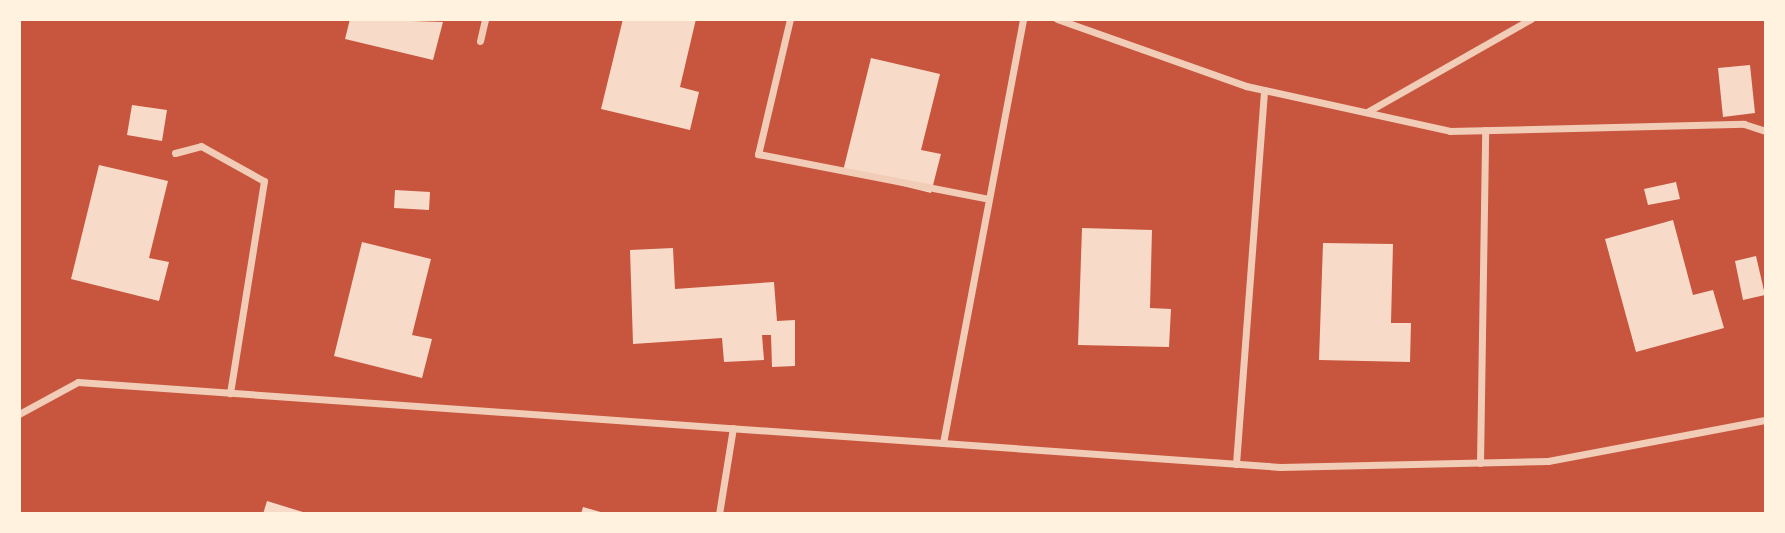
<!DOCTYPE html>
<style>
body{margin:0}
#map{position:relative;width:1785px;height:533px;overflow:hidden;background:#c8553d;font-family:Cabin,sans-serif}
div>[style]{position:absolute}
[style*='--x']{left:calc(var(--x)*1px);top:calc(var(--y)*1px);width:calc(var(--w)*1px);rotate:calc(var(--a)*1deg)}
.building>*{inset:0;background:#f7dbc8}
.minor>*{height:7px;margin:-3.5px;padding:0 3.5px;transform-origin:3.5px;border-radius:3.5px;background:#f1ccb7}
span{translate:-50% -50%;white-space:nowrap;text-align:center;line-height:1.15;-webkit-text-stroke:5px #fff3e0;paint-order:stroke}
.frame{position:absolute;inset:0;border:21px solid #fff3e0;pointer-events:none}
</style>
<div id="map">
<div class="building">
<div style="clip-path:polygon(350px 19px,443px 22px,433px 60px,345px 39px)"></div>
<div style="clip-path:polygon(623px 19px,696px 19px,680px 87px,699px 92px,690px 130px,601px 109px)"></div>
<div style="clip-path:polygon(871px 58px,940px 74px,921px 150px,941px 154px,931px 193px,843px 171px)"></div>
<div style="clip-path:polygon(1750px 65px,1755px 113px,1723px 117px,1718px 68px)"></div>
<div style="clip-path:polygon(132px 105px,167px 110px,162px 141px,127px 135px)"></div>
<div style="clip-path:polygon(99px 165px,168px 181px,149px 258px,169px 262px,159px 301px,71px 279px)"></div>
<div style="clip-path:polygon(1676px 182px,1680px 199px,1648px 205px,1644px 189px)"></div>
<div style="clip-path:polygon(395px 190px,430px 192px,429px 210px,394px 208px)"></div>
<div style="clip-path:polygon(1673px 220px,1693px 295px,1713px 290px,1724px 328px,1636px 352px,1605px 239px)"></div>
<div style="clip-path:polygon(1082px 228px,1152px 230px,1150px 308px,1171px 309px,1169px 347px,1078px 345px)"></div>
<div style="clip-path:polygon(362px 242px,431px 259px,412px 335px,432px 339px,422px 378px,334px 356px)"></div>
<div style="clip-path:polygon(1323px 243px,1393px 244px,1391px 323px,1411px 323px,1410px 362px,1319px 360px)"></div>
<div style="clip-path:polygon(673px 248px,675px 289px,774px 282px,777px 321px,795px 320px,795px 366px,772px 367px,771px 335px,762px 335px,764px 360px,724px 362px,722px 338px,633px 344px,630px 250px)"></div>
<div style="clip-path:polygon(1756px 256px,1765px 295px,1743px 300px,1735px 261px)"></div>
<div style="clip-path:polygon(267px 501px,306px 513px,306px 514px,263px 514px)"></div>
<div style="clip-path:polygon(583px 507px,604px 513px,604px 514px,581px 514px)"></div>
</div>
<div class="minor">
<div style="--x:790;--y:19;--w:139;--a:103.3"></div>
<div style="--x:758;--y:154;--w:235;--a:11"></div>
<div style="--x:1057;--y:19;--w:201;--a:19.5"></div>
<div style="--x:1246;--y:86;--w:209;--a:12.4"></div>
<div style="--x:1450;--y:131;--w:294;--a:-1.4"></div>
<div style="--x:1744;--y:124;--w:23;--a:18"></div>
<div style="--x:480;--y:41;--w:23;--a:-77"></div>
<div style="--x:1367;--y:112;--w:189;--a:-29.6"></div>
<div style="--x:175;--y:153;--w:27;--a:-15"></div>
<div style="--x:201;--y:146;--w:72;--a:29.1"></div>
<div style="--x:264;--y:181;--w:215;--a:99.1"></div>
<div style="--x:19;--y:414;--w:67;--a:-28.5"></div>
<div style="--x:78;--y:382;--w:1205;--a:4.04"></div>
<div style="--x:1280;--y:467;--w:268;--a:-1.3"></div>
<div style="--x:1548;--y:461;--w:222;--a:-10.7"></div>
<div style="--x:943;--y:443;--w:431;--a:-79.3"></div>
<div style="--x:1480;--y:463;--w:333;--a:-89.1"></div>
<div style="--x:1236;--y:464;--w:375;--a:-85.7"></div>
<div style="--x:719;--y:514;--w:87;--a:-80.8"></div>
</div>
<div class="frame"></div>
</div>
